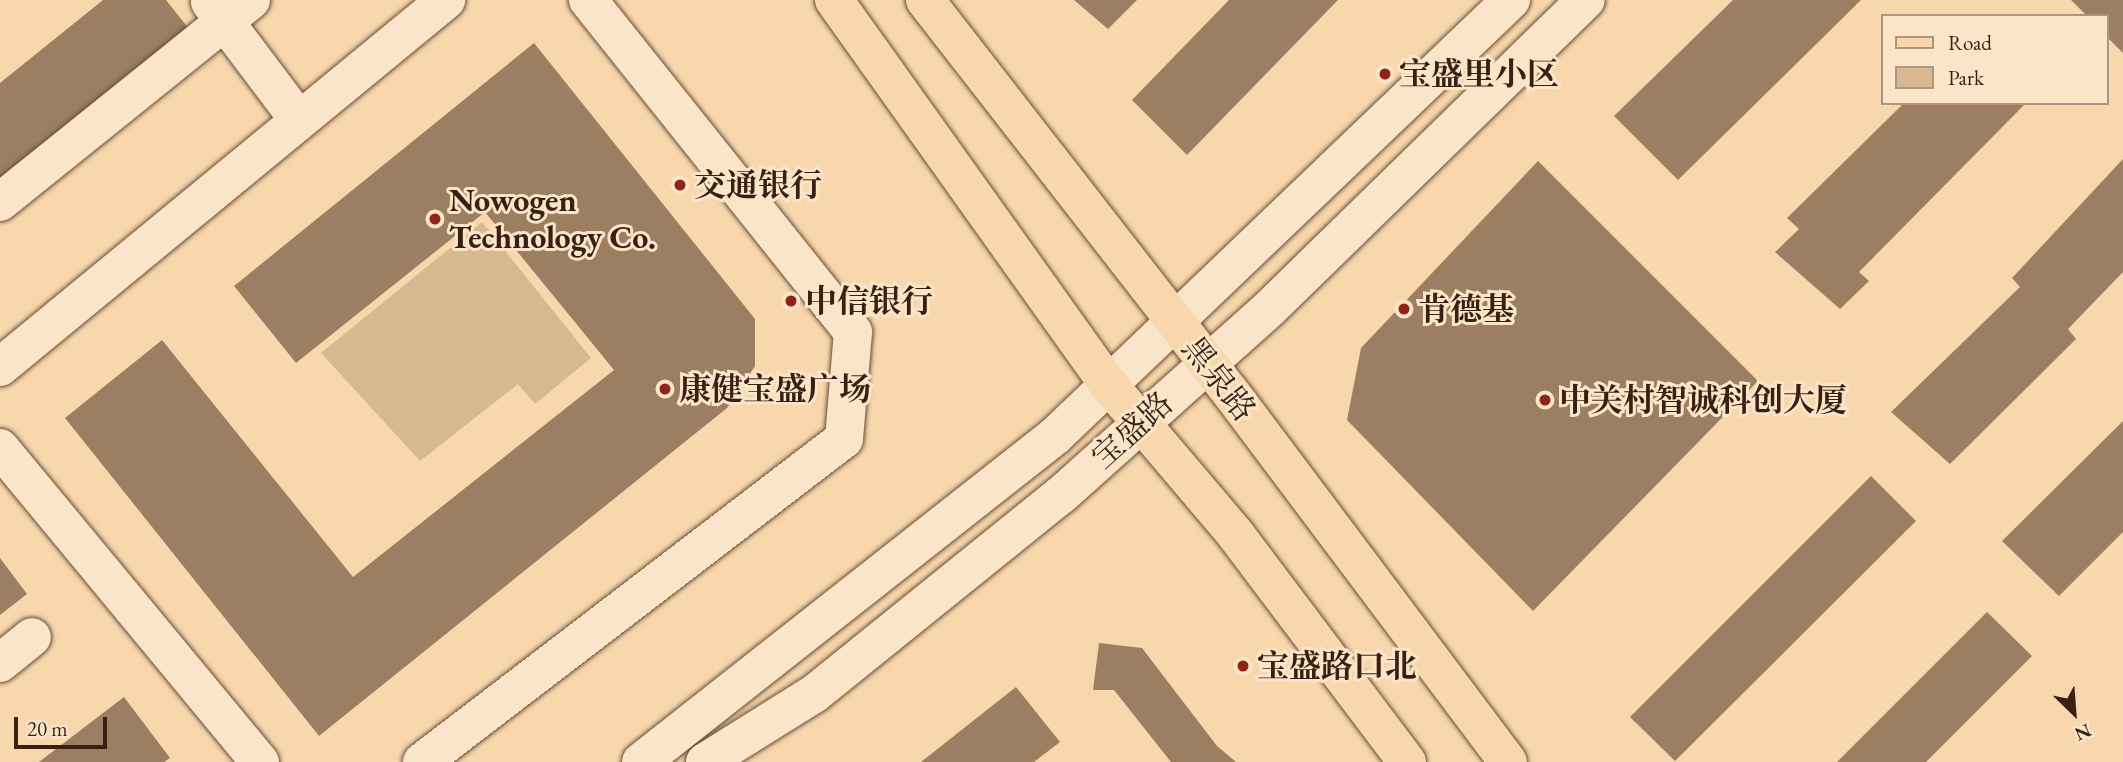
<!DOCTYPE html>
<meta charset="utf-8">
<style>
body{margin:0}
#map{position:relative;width:2123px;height:762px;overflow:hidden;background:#f7d7ab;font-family:"EB Garamond","Noto Serif SC",serif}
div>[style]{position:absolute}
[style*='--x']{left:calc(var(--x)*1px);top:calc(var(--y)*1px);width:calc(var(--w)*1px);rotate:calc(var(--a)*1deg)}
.green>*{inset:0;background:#d7b891}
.building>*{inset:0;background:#9c7f63}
.roads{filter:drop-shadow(0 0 2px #694d3a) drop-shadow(0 0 2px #694d3a)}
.minor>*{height:38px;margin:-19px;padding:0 19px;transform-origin:19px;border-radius:19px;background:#fae5c8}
.major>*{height:38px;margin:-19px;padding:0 19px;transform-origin:19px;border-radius:19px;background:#f7d7ab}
.dots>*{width:19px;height:19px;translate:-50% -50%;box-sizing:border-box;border:4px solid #fae5c8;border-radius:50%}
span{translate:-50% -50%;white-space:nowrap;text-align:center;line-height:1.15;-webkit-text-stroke:6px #fae5c8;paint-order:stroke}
.poi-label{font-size:32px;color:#3a1f14;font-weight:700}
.left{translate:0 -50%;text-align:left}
.street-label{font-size:32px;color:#3a1f14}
.legend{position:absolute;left:1881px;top:14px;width:228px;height:91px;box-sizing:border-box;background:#fae5c8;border:2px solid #ad9680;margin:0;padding:9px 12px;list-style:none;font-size:21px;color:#3a1f14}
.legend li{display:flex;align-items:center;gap:14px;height:35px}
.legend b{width:35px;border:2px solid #ad9680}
.north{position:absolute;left:2039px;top:678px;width:70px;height:70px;-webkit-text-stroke:5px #fae5c8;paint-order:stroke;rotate:155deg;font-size:19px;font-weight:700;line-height:28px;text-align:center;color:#3a1f14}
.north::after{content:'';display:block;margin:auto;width:24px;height:32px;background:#3a1f14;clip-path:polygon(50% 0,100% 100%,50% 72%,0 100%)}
.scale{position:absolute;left:14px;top:717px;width:93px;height:32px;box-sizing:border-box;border:4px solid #3a1f14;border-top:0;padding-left:9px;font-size:21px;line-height:24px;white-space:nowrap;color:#3a1f14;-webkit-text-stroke:5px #fae5c8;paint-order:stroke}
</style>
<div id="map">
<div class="green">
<div style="clip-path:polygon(482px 222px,591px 358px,535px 404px,518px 384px,420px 461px,321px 353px)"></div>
</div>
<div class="building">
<div style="clip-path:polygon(103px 0,166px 0,193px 34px,0 189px,0 83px)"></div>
<div style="clip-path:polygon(1074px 0,1137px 0,1108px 29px)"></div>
<div style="clip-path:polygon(1229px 0,1338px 0,1187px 155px,1132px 100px)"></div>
<div style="clip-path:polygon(1733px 0,1861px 0,1678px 180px,1614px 116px)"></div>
<div style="clip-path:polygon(2071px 0,2123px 0,2123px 53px,2107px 37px,2107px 16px,2087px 16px)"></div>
<div style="clip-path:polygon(534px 43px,755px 319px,755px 366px,727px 408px,319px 736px,65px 418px,162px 340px,353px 577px,614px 370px,485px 212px,296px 363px,234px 286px)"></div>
<div style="clip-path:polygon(1904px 103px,2026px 103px,1859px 272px,1869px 281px,1840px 309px,1775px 252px,1799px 229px,1787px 218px)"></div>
<div style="clip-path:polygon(2123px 159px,2123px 272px,2068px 329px,2076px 339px,1950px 464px,1891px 412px,2020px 287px,2012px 278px)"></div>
<div style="clip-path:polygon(1538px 161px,1758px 381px,1533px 611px,1347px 420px,1361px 348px)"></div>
<div style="clip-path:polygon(2123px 421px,2123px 532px,2059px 596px,2002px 541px)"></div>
<div style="clip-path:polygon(1871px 476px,1916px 521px,1675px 761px,1630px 717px)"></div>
<div style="clip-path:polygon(0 558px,27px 594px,0 615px)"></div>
<div style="clip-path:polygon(1987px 612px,2032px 656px,1926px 762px,1837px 762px)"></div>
<div style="clip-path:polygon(1099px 643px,1142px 648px,1217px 746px,1236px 762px,1171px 762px,1114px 690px,1093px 690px)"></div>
<div style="clip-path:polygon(1016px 687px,1060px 742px,1034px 762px,921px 762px)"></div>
<div style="clip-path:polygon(124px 697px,170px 758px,164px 762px,39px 762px)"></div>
</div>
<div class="roads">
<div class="minor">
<div style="--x:210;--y:2;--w:148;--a:53"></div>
<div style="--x:0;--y:202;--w:322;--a:-38.8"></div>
<div style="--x:0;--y:367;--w:578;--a:-39.45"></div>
<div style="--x:0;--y:448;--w:408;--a:50.4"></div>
<div style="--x:0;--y:663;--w:41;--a:-39.1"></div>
<div style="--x:422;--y:762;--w:531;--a:-37.43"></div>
<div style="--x:844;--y:439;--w:107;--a:-85.2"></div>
<div style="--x:853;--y:332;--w:425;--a:-128.6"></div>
<div style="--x:641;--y:762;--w:527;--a:-38.22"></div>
<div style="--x:1055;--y:436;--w:631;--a:-43.72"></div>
<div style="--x:705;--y:762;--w:128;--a:-32"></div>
<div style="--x:814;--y:694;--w:317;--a:-38.9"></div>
<div style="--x:1061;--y:495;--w:280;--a:-41.8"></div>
<div style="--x:1270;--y:308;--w:441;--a:-44.3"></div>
</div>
<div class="major">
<div style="--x:834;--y:0;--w:473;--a:54.5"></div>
<div style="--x:1109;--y:385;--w:197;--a:49.7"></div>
<div style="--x:1236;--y:535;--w:284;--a:53"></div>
<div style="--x:925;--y:0;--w:503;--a:52.11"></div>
<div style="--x:1234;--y:397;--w:456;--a:53.1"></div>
</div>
</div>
<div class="dots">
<div style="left:1385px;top:74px;background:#8f2418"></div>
<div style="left:680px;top:185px;background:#8f2418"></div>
<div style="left:435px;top:219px;background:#8f2418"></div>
<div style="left:791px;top:301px;background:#8f2418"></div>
<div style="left:1404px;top:309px;background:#8f2418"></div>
<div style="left:665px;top:389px;background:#8f2418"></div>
<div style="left:1545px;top:400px;background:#8f2418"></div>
<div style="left:1243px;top:666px;background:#8f2418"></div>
</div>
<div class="poi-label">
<span class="left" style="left:1399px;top:74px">宝盛里小区</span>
<span class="left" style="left:694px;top:185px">交通银行</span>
<span class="left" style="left:449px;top:219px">Nowogen<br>Technology Co.</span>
<span class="left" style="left:805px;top:301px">中信银行</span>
<span class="left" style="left:1418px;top:309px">肯德基</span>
<span class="left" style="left:679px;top:389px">康健宝盛广场</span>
<span class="left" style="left:1559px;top:400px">中关村智诚科创大厦</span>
<span class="left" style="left:1257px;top:666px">宝盛路口北</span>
</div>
<div class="street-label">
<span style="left:1219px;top:379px;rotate:52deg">黑泉路</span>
<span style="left:1132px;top:430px;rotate:-42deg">宝盛路</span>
</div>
<ul class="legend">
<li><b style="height:9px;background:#f7d7ab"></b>Road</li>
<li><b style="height:19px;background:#d7b891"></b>Park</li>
</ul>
<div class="north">N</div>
<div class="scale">20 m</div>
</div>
